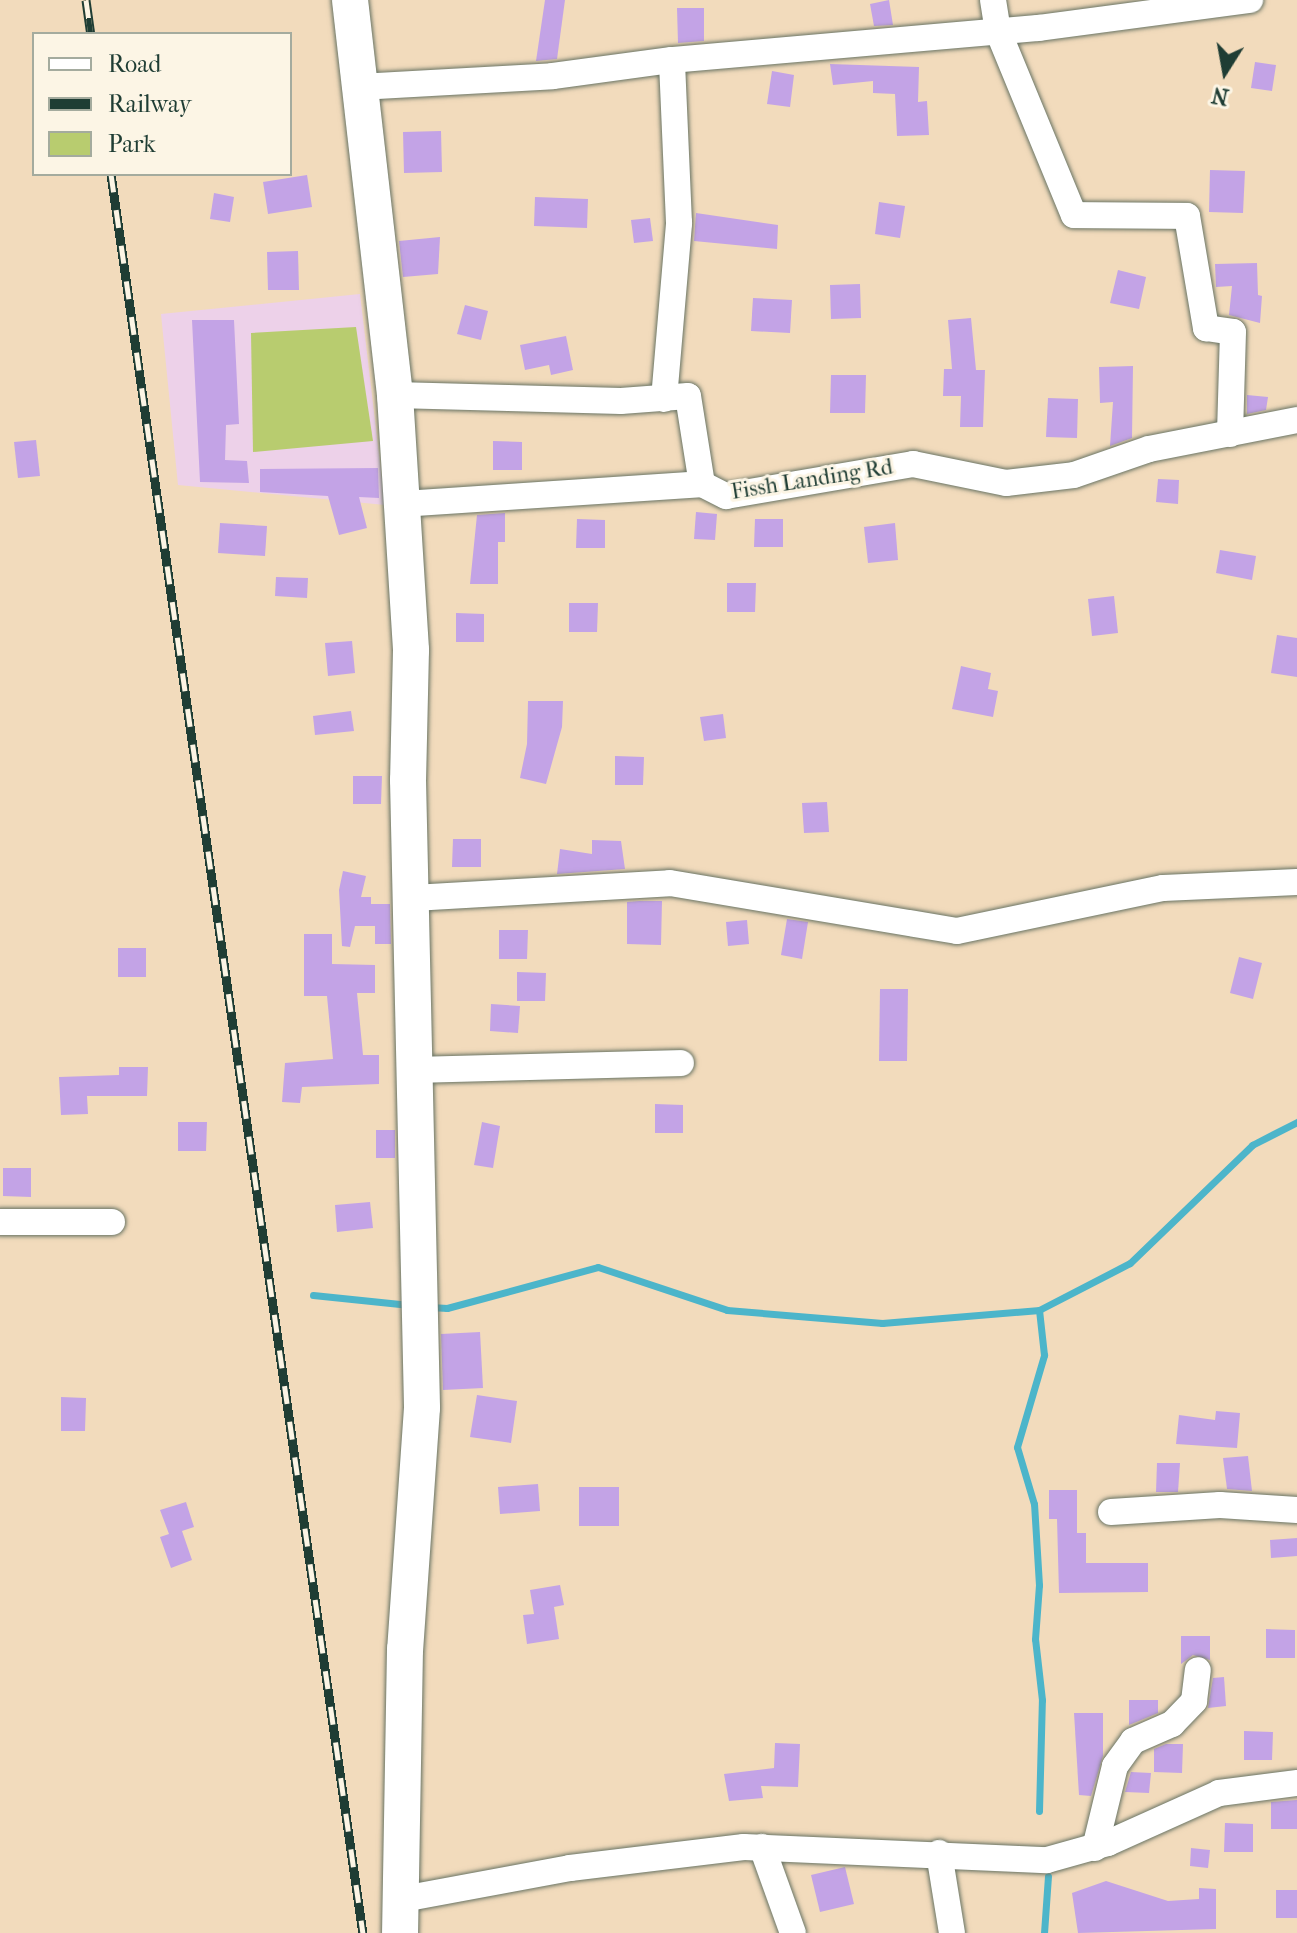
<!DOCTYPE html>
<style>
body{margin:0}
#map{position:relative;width:1297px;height:1933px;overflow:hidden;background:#f2dbbc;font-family:"IM FELL French Canon",serif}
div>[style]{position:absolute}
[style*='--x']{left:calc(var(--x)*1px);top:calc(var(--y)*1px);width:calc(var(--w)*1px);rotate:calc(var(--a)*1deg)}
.built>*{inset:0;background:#edd1e9}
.green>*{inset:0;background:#b8cc6f}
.stream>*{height:7px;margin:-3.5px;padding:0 3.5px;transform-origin:3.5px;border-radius:3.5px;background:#4cb5ca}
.building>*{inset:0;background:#c3a3e6}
.roads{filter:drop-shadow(0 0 2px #697464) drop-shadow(0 0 2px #697464)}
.street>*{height:26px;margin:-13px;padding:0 13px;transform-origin:13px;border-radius:13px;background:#fff}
.secondary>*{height:36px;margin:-18px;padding:0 18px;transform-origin:18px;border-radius:18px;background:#fff}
.rail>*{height:9px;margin-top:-4.5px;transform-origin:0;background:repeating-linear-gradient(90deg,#fcf5e5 0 18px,#1f3d34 0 36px);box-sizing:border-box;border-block:2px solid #1f3d34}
span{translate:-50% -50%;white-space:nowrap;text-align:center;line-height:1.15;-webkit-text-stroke:6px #fcf5e5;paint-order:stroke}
.street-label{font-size:22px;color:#1f3d34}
.legend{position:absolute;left:32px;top:32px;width:260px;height:144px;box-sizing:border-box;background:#fcf5e5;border:2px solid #a4ab9e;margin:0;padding:10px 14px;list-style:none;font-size:24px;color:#1f3d34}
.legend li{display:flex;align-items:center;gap:16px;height:40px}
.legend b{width:40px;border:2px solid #a4ab9e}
.north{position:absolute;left:1185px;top:32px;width:80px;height:80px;-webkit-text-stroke:6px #fcf5e5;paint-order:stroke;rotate:191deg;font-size:22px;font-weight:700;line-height:32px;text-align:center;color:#1f3d34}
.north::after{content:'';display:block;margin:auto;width:28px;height:36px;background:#1f3d34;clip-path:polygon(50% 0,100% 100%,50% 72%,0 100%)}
</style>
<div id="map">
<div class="built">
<div style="clip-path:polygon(360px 294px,385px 505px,178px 485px,161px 314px)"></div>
</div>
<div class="green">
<div style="clip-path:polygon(356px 327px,373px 441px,253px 452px,251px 333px)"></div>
</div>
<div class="stream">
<div style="--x:313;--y:1295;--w:97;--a:5.9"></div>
<div style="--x:430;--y:1307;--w:17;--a:3"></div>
<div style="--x:447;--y:1308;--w:156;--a:-15.2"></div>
<div style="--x:598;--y:1267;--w:136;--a:18.4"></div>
<div style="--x:727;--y:1310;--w:156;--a:4.8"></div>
<div style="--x:882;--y:1323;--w:158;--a:-4.7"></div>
<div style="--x:1039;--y:1310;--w:102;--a:-27.3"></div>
<div style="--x:1130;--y:1263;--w:170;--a:-44"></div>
<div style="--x:1252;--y:1145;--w:51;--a:-27.1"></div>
<div style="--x:1039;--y:1811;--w:111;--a:-88.5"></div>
<div style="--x:1042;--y:1700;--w:61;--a:-96.5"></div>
<div style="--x:1035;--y:1639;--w:54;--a:-85.8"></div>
<div style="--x:1039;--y:1585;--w:81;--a:-93.5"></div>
<div style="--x:1034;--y:1504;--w:59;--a:-106.6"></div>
<div style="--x:1017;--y:1447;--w:96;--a:-73.6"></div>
<div style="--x:1044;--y:1355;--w:45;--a:-96.3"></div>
<div style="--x:1044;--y:1933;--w:57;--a:-86"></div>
</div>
<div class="building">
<div style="clip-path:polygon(545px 0,565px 0,557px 59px,536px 61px)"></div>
<div style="clip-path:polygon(889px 0,893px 25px,874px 26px,870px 4px)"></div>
<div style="clip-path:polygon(677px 8px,704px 8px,704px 41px,678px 43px)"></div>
<div style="clip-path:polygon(1255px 62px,1276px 65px,1272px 91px,1251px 88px)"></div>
<div style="clip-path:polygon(830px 64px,919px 67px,918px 102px,927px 101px,929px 135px,897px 136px,895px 94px,873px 93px,873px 81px,833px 85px)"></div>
<div style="clip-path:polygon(772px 71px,794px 75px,790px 107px,767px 104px)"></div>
<div style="clip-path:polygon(441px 131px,442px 172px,404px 173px,403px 132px)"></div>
<div style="clip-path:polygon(1210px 170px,1245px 171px,1243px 213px,1209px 212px)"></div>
<div style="clip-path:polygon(307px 175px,312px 207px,268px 214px,263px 182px)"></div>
<div style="clip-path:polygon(214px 193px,234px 197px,230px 222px,210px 219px)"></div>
<div style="clip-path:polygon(535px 197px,588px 199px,587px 228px,534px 226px)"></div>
<div style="clip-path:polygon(879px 202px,905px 206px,900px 238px,875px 234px)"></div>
<div style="clip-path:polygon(696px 213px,778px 225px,777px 249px,694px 241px)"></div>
<div style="clip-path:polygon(650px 218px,653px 241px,634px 243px,631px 220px)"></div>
<div style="clip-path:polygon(440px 237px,438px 274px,403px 277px,399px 241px)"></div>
<div style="clip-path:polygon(298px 251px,299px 290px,268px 290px,267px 252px)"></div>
<div style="clip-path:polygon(1257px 263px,1258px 295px,1262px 296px,1260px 323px,1229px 315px,1232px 286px,1216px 287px,1215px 264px)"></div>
<div style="clip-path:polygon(1118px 270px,1146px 277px,1139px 309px,1110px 303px)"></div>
<div style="clip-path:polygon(860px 284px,861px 318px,831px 319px,830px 285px)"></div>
<div style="clip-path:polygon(753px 298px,792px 300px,790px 333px,751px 331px)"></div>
<div style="clip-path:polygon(465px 305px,488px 311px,481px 340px,457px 334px)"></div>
<div style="clip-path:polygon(971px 318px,976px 370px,985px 370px,983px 427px,960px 427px,961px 396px,943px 396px,944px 369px,952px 369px,948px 320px)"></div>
<div style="clip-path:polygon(192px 320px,234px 320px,239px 424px,226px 425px,225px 460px,247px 461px,249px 483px,200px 482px)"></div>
<div style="clip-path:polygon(566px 336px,573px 370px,551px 375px,549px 365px,525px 370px,520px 345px)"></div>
<div style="clip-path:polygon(1133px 366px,1132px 438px,1110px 446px,1113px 402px,1100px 403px,1099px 367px)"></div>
<div style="clip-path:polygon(831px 375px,866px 375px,865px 413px,830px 413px)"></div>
<div style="clip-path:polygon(1247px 395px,1268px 397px,1266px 410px,1247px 414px)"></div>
<div style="clip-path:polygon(1048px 398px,1078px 399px,1077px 438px,1046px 437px)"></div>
<div style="clip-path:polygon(36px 440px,40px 476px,18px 478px,14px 442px)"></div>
<div style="clip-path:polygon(493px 441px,522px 442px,522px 470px,493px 470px)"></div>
<div style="clip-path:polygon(378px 468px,379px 498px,359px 497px,367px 528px,339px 535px,328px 496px,260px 492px,260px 469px)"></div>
<div style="clip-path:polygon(1158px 479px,1179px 480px,1178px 504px,1156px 502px)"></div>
<div style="clip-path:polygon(696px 512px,717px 514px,715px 540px,694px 539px)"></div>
<div style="clip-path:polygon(505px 513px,505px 542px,498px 542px,498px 584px,470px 584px,477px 515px)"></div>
<div style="clip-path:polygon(577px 519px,605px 520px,605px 548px,576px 548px)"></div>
<div style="clip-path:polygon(755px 519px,783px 519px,783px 547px,754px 547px)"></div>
<div style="clip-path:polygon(220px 523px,267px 526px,265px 556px,218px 553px)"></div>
<div style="clip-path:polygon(895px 523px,898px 560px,868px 563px,864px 527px)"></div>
<div style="clip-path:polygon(1220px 550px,1256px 556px,1252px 580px,1216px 573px)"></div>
<div style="clip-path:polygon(276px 577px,308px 578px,307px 598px,275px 596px)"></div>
<div style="clip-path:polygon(727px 583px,756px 583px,755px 612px,727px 612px)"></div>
<div style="clip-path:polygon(1114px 596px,1118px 633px,1092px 636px,1088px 599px)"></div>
<div style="clip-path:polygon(569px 603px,598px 603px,597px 632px,569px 632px)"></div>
<div style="clip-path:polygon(456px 613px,484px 614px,484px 642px,456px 642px)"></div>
<div style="clip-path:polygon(1277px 635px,1297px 638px,1297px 677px,1271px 673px)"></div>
<div style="clip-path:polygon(352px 641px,355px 673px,328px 676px,325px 643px)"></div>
<div style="clip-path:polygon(961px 666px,991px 673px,988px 689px,998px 691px,993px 717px,952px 709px)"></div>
<div style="clip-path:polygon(528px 701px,563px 701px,562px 727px,546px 784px,520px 778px,527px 744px)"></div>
<div style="clip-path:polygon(351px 711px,354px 731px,315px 735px,313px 716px)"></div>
<div style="clip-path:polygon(723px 714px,726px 738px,704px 741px,700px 717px)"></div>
<div style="clip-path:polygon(615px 756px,644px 757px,643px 785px,615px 785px)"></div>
<div style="clip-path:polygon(353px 776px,382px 776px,381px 804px,353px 804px)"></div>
<div style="clip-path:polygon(827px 802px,829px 832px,804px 833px,802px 803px)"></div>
<div style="clip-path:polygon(453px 839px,481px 839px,481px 867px,452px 867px)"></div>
<div style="clip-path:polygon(592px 840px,621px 841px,625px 869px,557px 874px,560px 849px,592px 854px)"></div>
<div style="clip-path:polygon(343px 871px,366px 876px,361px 897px,371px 897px,371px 904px,390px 904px,391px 944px,375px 944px,375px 926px,355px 926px,350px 947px,342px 946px,339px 890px)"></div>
<div style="clip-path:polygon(639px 901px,662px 901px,661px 945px,627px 944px,627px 902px)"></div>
<div style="clip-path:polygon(787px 919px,808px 922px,802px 959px,781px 955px)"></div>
<div style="clip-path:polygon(747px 920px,749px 944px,728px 946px,726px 922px)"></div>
<div style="clip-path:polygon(499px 930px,528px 930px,527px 959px,499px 959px)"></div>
<div style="clip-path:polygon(304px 934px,332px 934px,332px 964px,375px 965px,375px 993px,357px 993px,363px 1055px,379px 1055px,379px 1084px,302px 1087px,300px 1103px,282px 1102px,285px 1063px,333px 1059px,327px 996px,304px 996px)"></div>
<div style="clip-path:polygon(118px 948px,146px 948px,146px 977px,118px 977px)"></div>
<div style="clip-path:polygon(1239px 957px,1262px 963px,1253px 999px,1230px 993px)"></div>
<div style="clip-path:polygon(517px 972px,546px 973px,545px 1001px,517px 1001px)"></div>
<div style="clip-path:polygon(880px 989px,908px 989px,907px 1061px,879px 1061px)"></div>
<div style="clip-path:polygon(491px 1004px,520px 1006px,518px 1033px,490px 1031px)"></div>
<div style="clip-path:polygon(119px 1067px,148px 1067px,147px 1096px,87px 1096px,88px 1114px,61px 1115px,59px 1077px,119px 1075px)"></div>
<div style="clip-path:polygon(655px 1104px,683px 1105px,683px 1133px,655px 1133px)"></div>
<div style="clip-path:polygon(178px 1122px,207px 1122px,206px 1151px,178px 1151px)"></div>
<div style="clip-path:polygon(482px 1122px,500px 1126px,493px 1168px,474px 1165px)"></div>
<div style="clip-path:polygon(376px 1130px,395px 1130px,395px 1158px,376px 1158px)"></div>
<div style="clip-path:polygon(3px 1168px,31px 1168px,31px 1197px,3px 1196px)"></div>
<div style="clip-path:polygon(370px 1202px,373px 1228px,337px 1232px,335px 1205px)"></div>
<div style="clip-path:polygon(480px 1332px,483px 1388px,443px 1390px,441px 1334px)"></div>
<div style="clip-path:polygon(477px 1395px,517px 1401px,511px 1443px,470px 1437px)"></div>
<div style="clip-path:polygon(61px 1397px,86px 1398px,85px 1431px,61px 1431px)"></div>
<div style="clip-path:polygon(1216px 1411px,1240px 1413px,1237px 1448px,1176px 1444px,1179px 1415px,1215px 1420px)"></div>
<div style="clip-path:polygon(1248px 1456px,1252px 1491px,1227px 1489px,1223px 1458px)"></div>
<div style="clip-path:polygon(1157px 1463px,1180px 1463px,1178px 1492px,1156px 1492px)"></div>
<div style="clip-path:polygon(538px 1484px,540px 1511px,500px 1514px,498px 1487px)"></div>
<div style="clip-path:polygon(579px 1487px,619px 1487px,619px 1526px,579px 1526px)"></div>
<div style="clip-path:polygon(1049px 1490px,1077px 1490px,1077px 1533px,1086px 1533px,1086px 1563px,1148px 1563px,1148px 1592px,1059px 1593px,1057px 1519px,1049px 1519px)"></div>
<div style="clip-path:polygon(186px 1502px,194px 1527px,182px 1531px,192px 1560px,171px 1568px,160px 1537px,169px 1534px,160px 1510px)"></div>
<div style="clip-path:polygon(1297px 1538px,1297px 1556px,1271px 1558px,1270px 1540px)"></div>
<div style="clip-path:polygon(560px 1585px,564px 1605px,554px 1607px,559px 1639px,527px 1644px,523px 1615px,534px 1614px,530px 1590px)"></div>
<div style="clip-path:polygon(1266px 1629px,1295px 1630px,1295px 1658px,1266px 1658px)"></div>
<div style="clip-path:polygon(1181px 1636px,1210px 1636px,1210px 1660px,1193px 1655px,1181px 1664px)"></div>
<div style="clip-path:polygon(1224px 1677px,1226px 1706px,1208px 1708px,1213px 1678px)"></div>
<div style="clip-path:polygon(1129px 1700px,1158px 1700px,1158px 1713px,1129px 1725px)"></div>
<div style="clip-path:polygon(1074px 1713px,1103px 1713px,1103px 1756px,1091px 1796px,1079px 1795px)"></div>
<div style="clip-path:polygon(1244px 1731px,1273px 1732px,1272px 1760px,1244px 1760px)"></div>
<div style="clip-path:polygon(775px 1743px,800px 1744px,798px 1787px,761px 1786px,763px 1798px,729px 1801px,724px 1774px,774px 1768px)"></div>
<div style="clip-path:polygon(1166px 1744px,1183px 1744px,1182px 1773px,1154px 1772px,1154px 1749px)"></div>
<div style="clip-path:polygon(1131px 1772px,1151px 1773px,1149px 1793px,1125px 1792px)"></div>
<div style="clip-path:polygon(1297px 1800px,1297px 1829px,1271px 1829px,1271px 1802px)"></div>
<div style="clip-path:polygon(1225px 1823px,1253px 1824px,1253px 1852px,1224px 1852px)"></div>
<div style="clip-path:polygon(1191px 1848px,1210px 1850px,1208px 1868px,1190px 1866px)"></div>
<div style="clip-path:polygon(845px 1867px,854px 1904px,820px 1912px,811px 1875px)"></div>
<div style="clip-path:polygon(1106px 1881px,1168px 1901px,1199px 1899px,1199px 1888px,1216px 1889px,1216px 1929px,1078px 1933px,1072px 1893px)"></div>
<div style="clip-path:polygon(1276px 1890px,1297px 1890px,1297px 1918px,1276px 1918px)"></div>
</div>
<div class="roads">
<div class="street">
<div style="--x:993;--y:0;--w:31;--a:81"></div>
<div style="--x:998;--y:31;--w:199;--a:67.6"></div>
<div style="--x:1074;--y:215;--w:113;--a:0.5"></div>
<div style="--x:1187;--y:216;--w:114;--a:80.4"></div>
<div style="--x:1206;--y:328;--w:27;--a:8"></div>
<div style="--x:1233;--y:332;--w:102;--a:91.7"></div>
<div style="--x:359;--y:87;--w:194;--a:-3.2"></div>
<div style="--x:553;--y:76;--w:120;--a:-7.7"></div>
<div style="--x:672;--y:60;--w:368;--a:-5"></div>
<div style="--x:1039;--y:28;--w:213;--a:-7.6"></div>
<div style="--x:395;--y:395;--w:226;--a:1.5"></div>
<div style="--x:621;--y:401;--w:67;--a:-4.3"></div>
<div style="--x:688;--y:396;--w:89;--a:81"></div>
<div style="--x:702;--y:484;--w:27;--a:27"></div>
<div style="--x:726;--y:496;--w:190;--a:-9.7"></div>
<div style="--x:913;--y:464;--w:95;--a:11.5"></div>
<div style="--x:1006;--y:483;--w:68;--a:-6.7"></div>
<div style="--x:1074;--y:475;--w:79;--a:-19.1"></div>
<div style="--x:1149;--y:449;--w:151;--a:-11.1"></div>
<div style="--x:664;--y:399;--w:177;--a:-85.1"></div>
<div style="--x:679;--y:223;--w:163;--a:-92.5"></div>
<div style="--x:402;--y:504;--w:301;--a:-3.8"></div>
<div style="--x:413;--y:898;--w:257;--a:-3.3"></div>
<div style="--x:670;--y:883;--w:291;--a:9.5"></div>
<div style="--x:957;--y:931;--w:210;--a:-11.8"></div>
<div style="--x:1163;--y:888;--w:134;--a:-2.6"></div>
<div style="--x:417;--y:1070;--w:264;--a:-1.5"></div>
<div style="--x:0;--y:1222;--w:112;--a:0"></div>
<div style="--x:1111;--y:1512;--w:109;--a:-3.7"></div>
<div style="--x:1220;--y:1505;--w:77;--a:3.7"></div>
<div style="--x:762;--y:1847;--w:91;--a:70.2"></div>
<div style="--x:1095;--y:1848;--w:84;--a:-76.3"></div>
<div style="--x:1115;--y:1766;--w:31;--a:-54"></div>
<div style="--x:1133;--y:1741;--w:43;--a:-23.6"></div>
<div style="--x:1172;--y:1724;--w:32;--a:-46"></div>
<div style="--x:1194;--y:1701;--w:31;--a:-83"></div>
<div style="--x:939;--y:1853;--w:81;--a:80.8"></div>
<div style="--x:403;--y:1899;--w:170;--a:-10.5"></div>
<div style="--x:570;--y:1868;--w:175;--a:-6.9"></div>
<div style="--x:744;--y:1847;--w:303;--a:2.5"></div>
<div style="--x:1047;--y:1860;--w:63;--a:-15.6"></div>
<div style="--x:1108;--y:1843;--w:122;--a:-24.2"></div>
<div style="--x:1219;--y:1793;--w:79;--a:-7.3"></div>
</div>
<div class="secondary">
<div style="--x:350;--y:0;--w:398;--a:83.5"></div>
<div style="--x:395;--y:395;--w:256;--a:86.4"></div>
<div style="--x:411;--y:650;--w:130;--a:91.3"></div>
<div style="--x:408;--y:780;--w:628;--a:88.72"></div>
<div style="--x:422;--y:1408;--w:242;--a:94"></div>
<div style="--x:405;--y:1649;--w:284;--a:91"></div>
</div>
</div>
<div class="rail">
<div style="--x:86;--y:0;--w:34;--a:82"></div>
<div style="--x:111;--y:174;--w:1777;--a:81.85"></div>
</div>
<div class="street-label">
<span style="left:812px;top:480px;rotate:-9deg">Fissh Landing Rd</span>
</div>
<ul class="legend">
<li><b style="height:10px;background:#fff"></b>Road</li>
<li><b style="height:10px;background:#1f3d34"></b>Railway</li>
<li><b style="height:22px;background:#b8cc6f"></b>Park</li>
</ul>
<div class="north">N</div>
</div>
